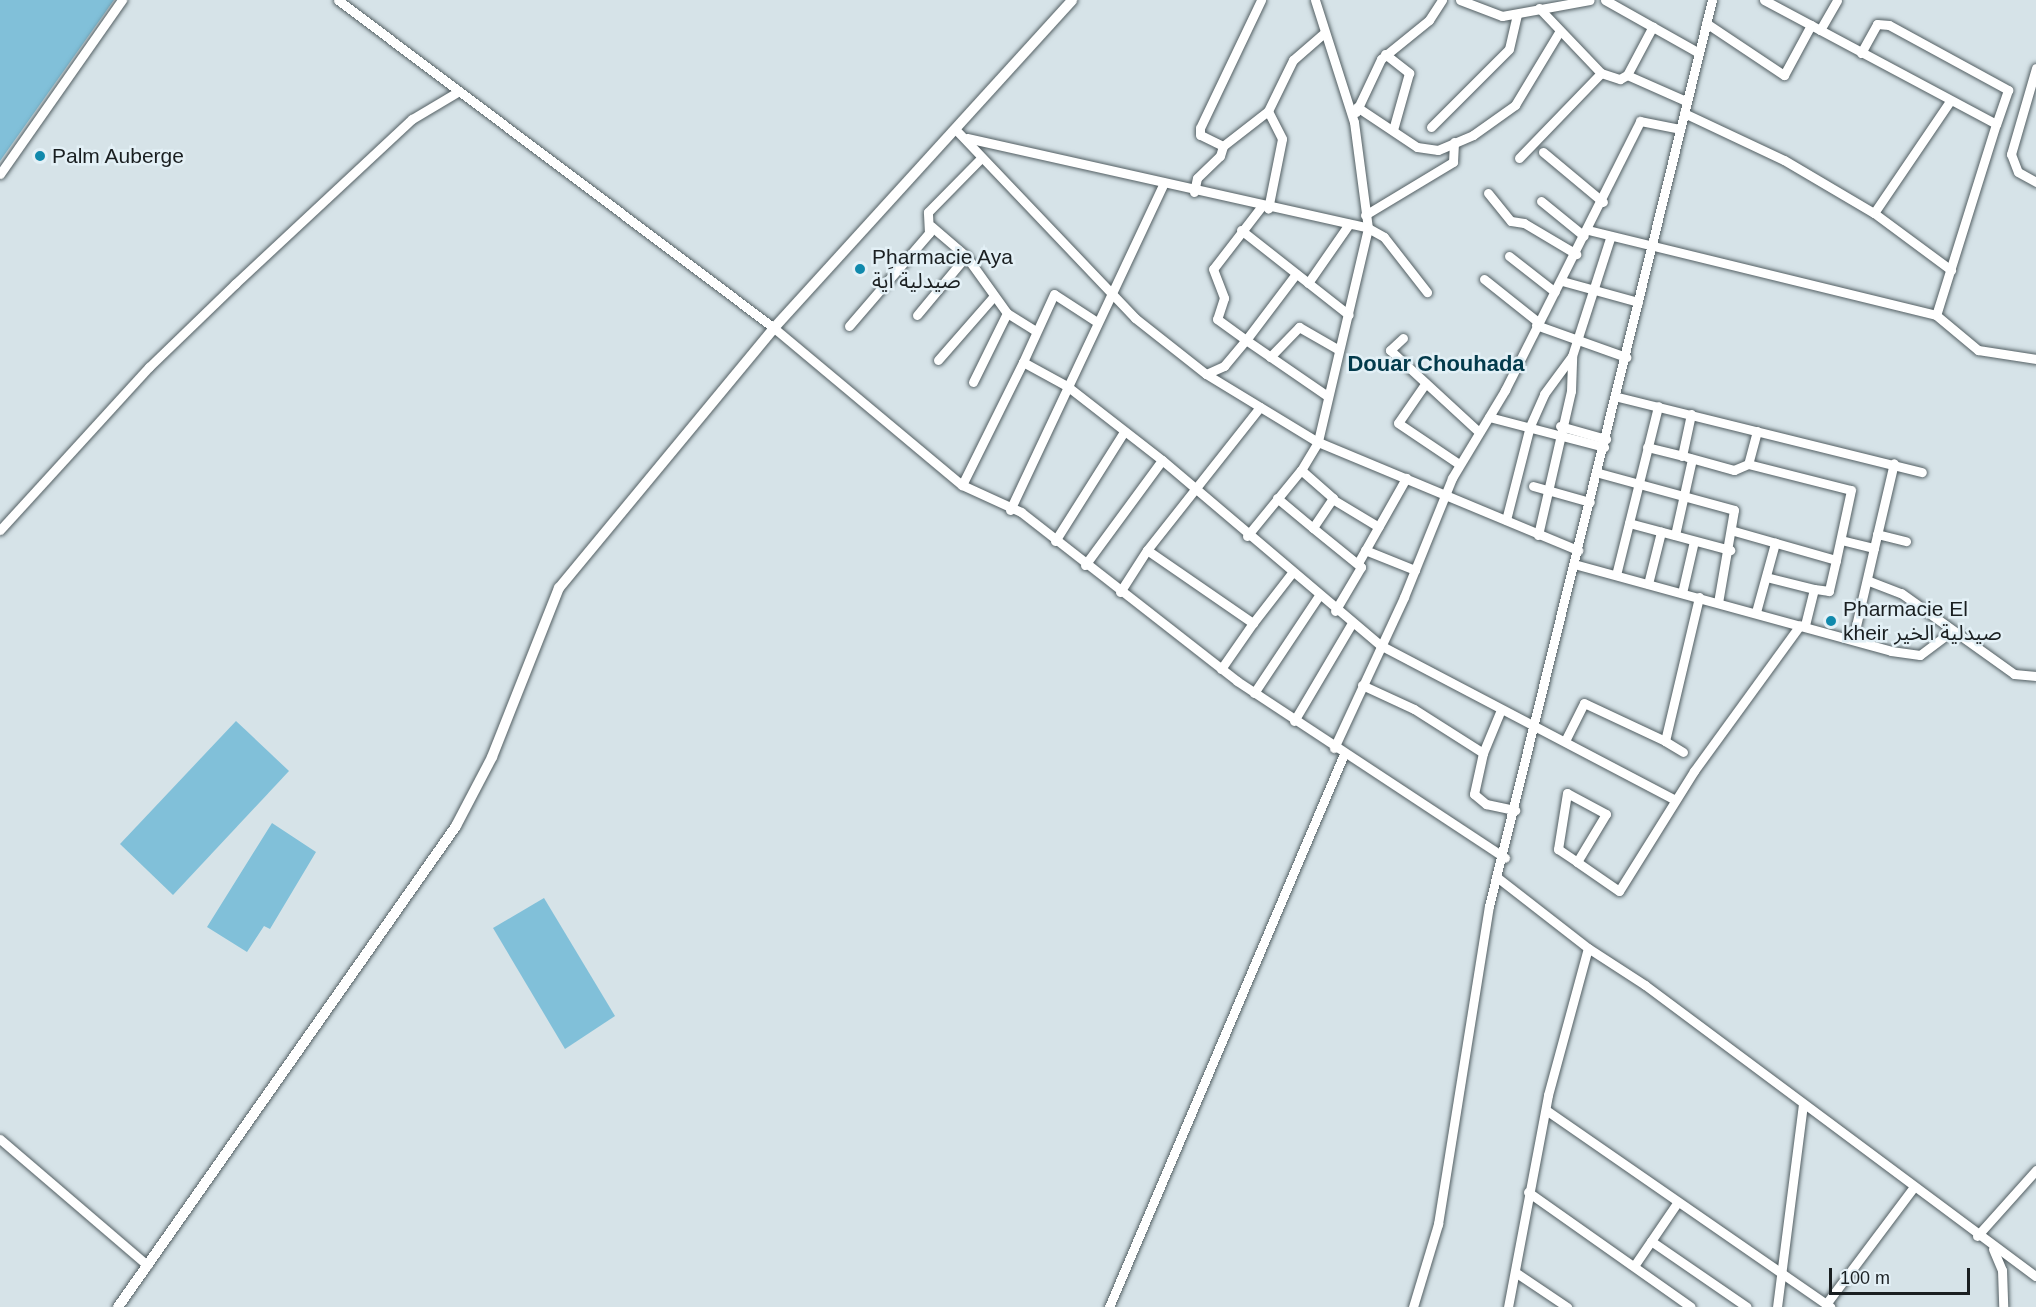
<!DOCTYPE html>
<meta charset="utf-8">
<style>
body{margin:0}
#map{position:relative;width:2036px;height:1307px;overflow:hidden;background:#d6e3e8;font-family:Arial,"Noto Sans Arabic",sans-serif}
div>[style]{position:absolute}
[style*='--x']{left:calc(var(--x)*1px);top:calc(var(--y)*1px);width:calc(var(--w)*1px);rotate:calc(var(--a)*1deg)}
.green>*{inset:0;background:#81c0d9}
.roads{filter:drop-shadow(0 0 2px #535f63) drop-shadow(0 0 2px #535f63)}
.minor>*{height:9px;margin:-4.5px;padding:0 4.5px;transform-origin:4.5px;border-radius:4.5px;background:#fff}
.tertiary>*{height:10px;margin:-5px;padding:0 5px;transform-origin:5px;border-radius:5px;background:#fff}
.dots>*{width:16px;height:16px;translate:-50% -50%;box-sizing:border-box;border:3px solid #e3f0f6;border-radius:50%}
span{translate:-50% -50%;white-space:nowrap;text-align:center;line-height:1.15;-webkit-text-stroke:5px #e3f0f6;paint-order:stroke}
.poi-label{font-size:21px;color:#1a1f21}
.left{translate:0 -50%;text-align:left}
.neighbourhood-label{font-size:22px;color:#023a4b;font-weight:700}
.scale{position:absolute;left:1829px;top:1268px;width:141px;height:27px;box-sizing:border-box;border:3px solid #1a1f21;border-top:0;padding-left:8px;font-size:18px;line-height:21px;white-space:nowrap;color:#1a1f21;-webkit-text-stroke:4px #e3f0f6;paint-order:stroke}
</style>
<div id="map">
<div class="green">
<div style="clip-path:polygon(0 0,114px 0,0 161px)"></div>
<div style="clip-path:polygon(236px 721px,289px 771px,173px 895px,120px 844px)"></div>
<div style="clip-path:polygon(272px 823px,316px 852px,270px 929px,264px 926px,247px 952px,207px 927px)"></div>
<div style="clip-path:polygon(544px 898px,615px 1016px,565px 1049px,493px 928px)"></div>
</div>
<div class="roads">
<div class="minor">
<div style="--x:338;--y:0;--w:546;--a:36.95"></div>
<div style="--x:774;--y:328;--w:245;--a:39.9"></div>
<div style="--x:962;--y:485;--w:65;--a:24.6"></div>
<div style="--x:1021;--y:512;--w:274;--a:38"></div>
<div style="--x:1237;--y:681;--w:321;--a:33.4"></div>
<div style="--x:1315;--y:0;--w:128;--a:72.3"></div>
<div style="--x:1354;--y:122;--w:107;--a:82.5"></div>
<div style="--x:1368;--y:228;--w:220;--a:103.2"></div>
<div style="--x:1318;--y:442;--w:33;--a:121"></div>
<div style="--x:1301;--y:470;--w:43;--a:41.2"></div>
<div style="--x:1333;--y:498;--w:36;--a:124"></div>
<div style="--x:1313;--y:528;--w:62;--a:39.1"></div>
<div style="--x:1361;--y:567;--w:51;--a:120.6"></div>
<div style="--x:1460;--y:0;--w:45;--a:20.9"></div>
<div style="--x:1502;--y:16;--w:89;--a:-10.3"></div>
<div style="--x:1605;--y:0;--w:108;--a:29.4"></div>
<div style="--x:1764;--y:0;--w:263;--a:28.1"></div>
<div style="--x:1996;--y:124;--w:200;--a:107.4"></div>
<div style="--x:1539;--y:8;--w:90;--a:46.4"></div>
<div style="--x:1601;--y:73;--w:20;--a:18"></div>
<div style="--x:1620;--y:79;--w:8;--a:-30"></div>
<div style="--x:1627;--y:75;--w:55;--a:-62"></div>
<div style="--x:1706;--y:23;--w:94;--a:33.7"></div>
<div style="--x:1784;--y:75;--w:57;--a:-61.6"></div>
<div style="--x:1820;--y:30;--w:34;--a:-60"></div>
<div style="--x:1861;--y:53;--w:33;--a:-61"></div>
<div style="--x:1877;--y:24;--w:12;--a:5"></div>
<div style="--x:1889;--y:25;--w:136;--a:28.6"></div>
<div style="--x:2008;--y:90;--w:36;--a:109"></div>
<div style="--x:1385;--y:54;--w:31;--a:38"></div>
<div style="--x:1409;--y:73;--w:59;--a:105.7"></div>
<div style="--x:2036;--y:68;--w:90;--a:106.2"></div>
<div style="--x:2011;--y:154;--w:19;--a:69"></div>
<div style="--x:2018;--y:172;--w:21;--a:29"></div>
<div style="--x:1627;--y:75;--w:64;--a:23.8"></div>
<div style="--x:1357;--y:107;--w:72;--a:33.7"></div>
<div style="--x:1417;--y:147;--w:21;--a:8"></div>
<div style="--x:1438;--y:150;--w:38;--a:-23"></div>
<div style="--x:1473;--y:135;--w:52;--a:-35.5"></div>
<div style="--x:1515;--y:105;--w:85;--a:-58.9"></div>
<div style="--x:1268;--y:111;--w:31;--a:63"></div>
<div style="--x:1282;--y:139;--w:71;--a:101.3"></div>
<div style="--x:1356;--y:112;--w:59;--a:-64.7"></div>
<div style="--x:1381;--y:59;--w:62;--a:-39.1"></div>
<div style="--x:1429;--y:20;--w:24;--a:-57"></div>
<div style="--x:1684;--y:113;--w:110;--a:25.2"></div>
<div style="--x:1784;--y:160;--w:104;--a:30.5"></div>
<div style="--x:1874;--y:213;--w:96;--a:36.5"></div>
<div style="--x:1431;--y:127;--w:110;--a:-45"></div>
<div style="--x:1509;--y:49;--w:36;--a:-77"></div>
<div style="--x:958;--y:132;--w:257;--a:46.4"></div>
<div style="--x:1135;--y:318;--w:90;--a:38.3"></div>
<div style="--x:1206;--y:374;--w:131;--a:31.3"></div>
<div style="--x:1318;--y:442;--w:282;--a:22.6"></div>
<div style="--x:967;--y:138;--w:411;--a:12.6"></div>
<div style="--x:1368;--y:228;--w:18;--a:29"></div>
<div style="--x:1384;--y:237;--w:70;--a:52"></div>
<div style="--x:1223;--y:146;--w:25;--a:-154"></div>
<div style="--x:1200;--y:135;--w:7;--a:-90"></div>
<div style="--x:1200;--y:128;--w:142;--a:-64.5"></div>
<div style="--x:1543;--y:152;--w:78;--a:39.8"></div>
<div style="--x:1519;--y:158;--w:118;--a:-46"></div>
<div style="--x:0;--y:174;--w:213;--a:-55"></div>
<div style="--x:1194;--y:192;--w:14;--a:-78"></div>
<div style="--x:1197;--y:178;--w:32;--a:-44"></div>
<div style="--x:1220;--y:156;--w:10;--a:-73"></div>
<div style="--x:1223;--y:146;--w:57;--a:-37.9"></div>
<div style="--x:1268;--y:111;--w:57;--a:-63.9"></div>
<div style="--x:1293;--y:60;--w:41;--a:-41.1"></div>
<div style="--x:1488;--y:193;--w:36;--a:51"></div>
<div style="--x:1511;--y:221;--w:13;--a:9"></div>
<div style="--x:1524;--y:223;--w:61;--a:30.8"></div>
<div style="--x:1541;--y:201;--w:55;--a:39.1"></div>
<div style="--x:1261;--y:207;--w:78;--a:127.7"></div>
<div style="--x:1213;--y:269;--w:31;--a:69"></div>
<div style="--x:1224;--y:298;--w:22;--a:108"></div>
<div style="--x:1217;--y:319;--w:36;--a:36"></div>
<div style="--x:1246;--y:340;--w:83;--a:-52.9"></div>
<div style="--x:1874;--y:213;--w:135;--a:-55.8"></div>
<div style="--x:1365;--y:215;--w:103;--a:-31.1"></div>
<div style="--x:1453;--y:162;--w:20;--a:-87"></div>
<div style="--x:931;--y:226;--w:46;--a:40.6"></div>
<div style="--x:966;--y:256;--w:70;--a:54.3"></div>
<div style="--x:1007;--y:313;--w:34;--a:32"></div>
<div style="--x:1241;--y:230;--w:137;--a:38.2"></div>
<div style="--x:1588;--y:230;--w:358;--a:13.7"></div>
<div style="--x:1936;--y:315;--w:55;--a:39.8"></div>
<div style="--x:1978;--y:350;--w:59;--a:8.8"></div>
<div style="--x:1509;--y:256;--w:58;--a:38"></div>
<div style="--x:1484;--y:279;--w:69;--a:38.5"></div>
<div style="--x:1562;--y:281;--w:79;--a:15.4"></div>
<div style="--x:1308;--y:283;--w:72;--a:-55.2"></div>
<div style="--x:917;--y:315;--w:77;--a:-50.3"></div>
<div style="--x:1097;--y:322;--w:51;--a:-146.9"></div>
<div style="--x:1054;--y:294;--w:75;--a:114.5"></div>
<div style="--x:1023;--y:362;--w:50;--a:28.6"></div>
<div style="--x:1067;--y:386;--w:120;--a:37.9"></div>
<div style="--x:1162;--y:460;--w:286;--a:40.3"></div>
<div style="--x:1380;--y:645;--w:333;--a:27.7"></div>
<div style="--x:1536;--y:325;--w:96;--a:19.6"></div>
<div style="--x:849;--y:326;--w:123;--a:-49.3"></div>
<div style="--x:929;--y:233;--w:21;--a:-93"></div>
<div style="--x:928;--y:212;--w:76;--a:-45.5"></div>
<div style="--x:1403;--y:338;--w:18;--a:137"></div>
<div style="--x:1390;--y:350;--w:121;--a:42.7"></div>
<div style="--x:1270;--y:357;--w:42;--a:-46"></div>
<div style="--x:1299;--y:327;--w:46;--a:29.9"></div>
<div style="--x:938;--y:360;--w:85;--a:-48.8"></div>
<div style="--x:1206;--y:374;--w:20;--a:-24"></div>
<div style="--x:1224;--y:366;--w:34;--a:-50"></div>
<div style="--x:1246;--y:340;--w:97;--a:34.5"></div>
<div style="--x:973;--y:382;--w:77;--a:-63.8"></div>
<div style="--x:1425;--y:384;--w:47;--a:124.7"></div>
<div style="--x:1398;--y:423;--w:73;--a:33.9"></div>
<div style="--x:1618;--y:397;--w:313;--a:13.9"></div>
<div style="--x:1260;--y:407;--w:182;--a:128.3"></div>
<div style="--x:1147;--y:550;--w:129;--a:34.6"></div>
<div style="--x:1253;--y:623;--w:62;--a:-52.2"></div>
<div style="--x:1489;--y:417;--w:119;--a:14.6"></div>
<div style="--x:1560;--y:426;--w:48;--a:15.8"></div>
<div style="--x:1757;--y:431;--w:34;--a:105"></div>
<div style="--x:1748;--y:464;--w:106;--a:14.2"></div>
<div style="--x:1851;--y:490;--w:72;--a:102.1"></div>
<div style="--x:1647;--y:447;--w:36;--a:14"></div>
<div style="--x:1682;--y:456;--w:43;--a:-77.9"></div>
<div style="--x:1687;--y:457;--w:49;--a:15.5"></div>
<div style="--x:1734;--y:470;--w:15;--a:-23"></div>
<div style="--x:1599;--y:473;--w:140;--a:15.3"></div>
<div style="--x:1734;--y:510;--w:94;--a:99.8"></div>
<div style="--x:962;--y:485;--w:137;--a:-63.6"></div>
<div style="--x:1533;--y:486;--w:59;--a:15.7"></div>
<div style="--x:1277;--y:498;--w:47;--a:39.8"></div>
<div style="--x:1334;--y:500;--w:52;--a:31"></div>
<div style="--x:1010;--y:510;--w:362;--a:-64.8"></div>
<div style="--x:1506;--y:520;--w:97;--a:-75.7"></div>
<div style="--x:1530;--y:426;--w:35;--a:-66"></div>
<div style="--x:1544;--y:394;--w:47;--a:-53.6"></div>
<div style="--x:1629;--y:523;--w:105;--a:15"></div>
<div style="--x:0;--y:530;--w:221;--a:-47.6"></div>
<div style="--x:149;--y:367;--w:120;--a:-44"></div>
<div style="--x:235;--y:284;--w:242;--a:-43"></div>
<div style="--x:412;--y:119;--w:51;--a:-30.6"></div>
<div style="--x:1734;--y:531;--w:106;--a:15.9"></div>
<div style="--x:1836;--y:560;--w:32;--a:103"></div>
<div style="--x:1829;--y:591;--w:15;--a:-172"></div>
<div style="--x:1814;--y:589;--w:38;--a:104"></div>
<div style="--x:1877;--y:534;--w:30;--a:14"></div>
<div style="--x:1538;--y:535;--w:148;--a:-77.1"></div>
<div style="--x:1571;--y:391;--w:35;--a:-88"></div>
<div style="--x:1572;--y:356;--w:124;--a:-72.1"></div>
<div style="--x:1675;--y:535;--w:78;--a:-77.4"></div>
<div style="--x:1247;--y:536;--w:85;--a:-50.7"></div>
<div style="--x:1841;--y:540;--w:34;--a:14"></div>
<div style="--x:1874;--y:548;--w:93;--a:103"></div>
<div style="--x:1055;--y:541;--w:129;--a:-57.7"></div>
<div style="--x:1874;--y:548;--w:87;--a:-76.8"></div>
<div style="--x:1365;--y:550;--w:54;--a:21.8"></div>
<div style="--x:1358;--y:563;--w:98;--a:-60.5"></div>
<div style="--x:1574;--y:564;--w:329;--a:15.3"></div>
<div style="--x:1891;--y:651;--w:29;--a:8"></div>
<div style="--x:1920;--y:655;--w:38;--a:-37"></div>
<div style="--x:1085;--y:565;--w:130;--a:-53.7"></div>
<div style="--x:1616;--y:575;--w:174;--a:-76"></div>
<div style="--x:1766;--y:577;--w:49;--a:14"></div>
<div style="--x:1869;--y:581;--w:34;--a:21"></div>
<div style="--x:1901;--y:593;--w:139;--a:35.6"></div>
<div style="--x:2014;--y:674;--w:22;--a:5"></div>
<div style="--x:1648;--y:584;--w:54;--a:-76"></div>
<div style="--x:1120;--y:592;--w:50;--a:-57.3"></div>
<div style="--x:1682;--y:593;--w:53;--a:-77"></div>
<div style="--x:1756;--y:612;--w:72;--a:-74.6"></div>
<div style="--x:1221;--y:669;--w:56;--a:-55.2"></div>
<div style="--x:1362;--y:685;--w:57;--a:24.8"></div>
<div style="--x:1414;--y:709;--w:82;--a:32.5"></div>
<div style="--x:1483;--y:753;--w:44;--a:-67.5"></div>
<div style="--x:1254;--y:693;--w:115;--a:-56.3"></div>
<div style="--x:1294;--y:721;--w:114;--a:-59.4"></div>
<div style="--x:1566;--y:739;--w:40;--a:-63.4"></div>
<div style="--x:1584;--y:703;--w:89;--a:25.1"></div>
<div style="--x:1334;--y:748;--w:166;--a:-65.1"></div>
<div style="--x:1404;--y:597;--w:128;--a:-68"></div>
<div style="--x:1452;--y:478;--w:103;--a:-58.9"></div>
<div style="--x:1505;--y:390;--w:301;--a:-63.3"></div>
<div style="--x:1640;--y:121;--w:41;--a:11.3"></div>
<div style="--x:1683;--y:752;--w:21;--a:-149"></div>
<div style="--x:1665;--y:741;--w:148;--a:-76.7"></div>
<div style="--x:1483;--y:753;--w:42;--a:102.4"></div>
<div style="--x:1474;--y:794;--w:16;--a:40"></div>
<div style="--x:1486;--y:804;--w:30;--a:12"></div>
<div style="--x:1577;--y:862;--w:56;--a:-58.9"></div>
<div style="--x:1606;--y:814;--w:44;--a:-151.7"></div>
<div style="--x:1567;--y:793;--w:57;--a:99.1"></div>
<div style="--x:1558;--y:849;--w:23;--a:34"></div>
<div style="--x:1577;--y:862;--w:51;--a:34.6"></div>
<div style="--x:1619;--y:891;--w:142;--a:-58"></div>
<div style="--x:1694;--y:771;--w:180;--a:-54"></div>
<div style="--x:1498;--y:878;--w:114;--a:37.9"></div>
<div style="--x:1546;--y:1110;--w:346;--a:34.7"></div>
<div style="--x:0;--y:1139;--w:194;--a:40.6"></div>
<div style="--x:1528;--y:1192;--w:199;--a:35.2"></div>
<div style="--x:1977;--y:1236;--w:89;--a:-48.2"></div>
<div style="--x:1651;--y:1241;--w:116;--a:34.5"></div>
<div style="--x:1993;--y:1249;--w:23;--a:67"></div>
<div style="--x:2002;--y:1270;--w:37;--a:88"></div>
<div style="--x:1634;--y:1266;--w:76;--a:-55.7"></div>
<div style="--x:1515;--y:1272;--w:63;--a:33.9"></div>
<div style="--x:1826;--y:1304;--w:145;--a:-53.1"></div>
<div style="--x:1109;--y:1307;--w:601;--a:-66.98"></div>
<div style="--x:1413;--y:1307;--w:87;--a:-73.2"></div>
<div style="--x:1438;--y:1224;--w:322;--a:-80.9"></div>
<div style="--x:1489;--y:906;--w:933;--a:-76.17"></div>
<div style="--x:1508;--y:1307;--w:216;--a:-79.3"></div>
<div style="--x:1548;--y:1095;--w:152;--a:-74.8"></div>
<div style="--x:1588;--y:948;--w:68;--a:33"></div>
<div style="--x:1645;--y:985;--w:487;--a:36.7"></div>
<div style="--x:1777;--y:1307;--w:204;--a:-82.7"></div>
</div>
<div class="tertiary">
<div style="--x:118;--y:1307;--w:588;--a:-54.9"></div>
<div style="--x:456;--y:826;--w:78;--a:-62.4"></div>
<div style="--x:492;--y:757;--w:182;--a:-68.4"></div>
<div style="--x:559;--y:588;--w:337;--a:-50.4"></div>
<div style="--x:774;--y:328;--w:443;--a:-47.7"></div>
</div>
</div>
<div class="dots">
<div style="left:40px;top:156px;background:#1089ac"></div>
<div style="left:860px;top:269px;background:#1089ac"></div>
<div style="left:1831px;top:621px;background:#1089ac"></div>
</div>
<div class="poi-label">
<span class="left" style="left:52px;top:156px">Palm Auberge</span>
<span class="left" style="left:872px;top:269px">Pharmacie Aya<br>صيدلية اَية</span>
<span class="left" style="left:1843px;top:621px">Pharmacie El<br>kheir صيدلية الخير</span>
</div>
<div class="neighbourhood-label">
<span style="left:1436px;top:364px">Douar Chouhada</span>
</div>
<div class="scale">100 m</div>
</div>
